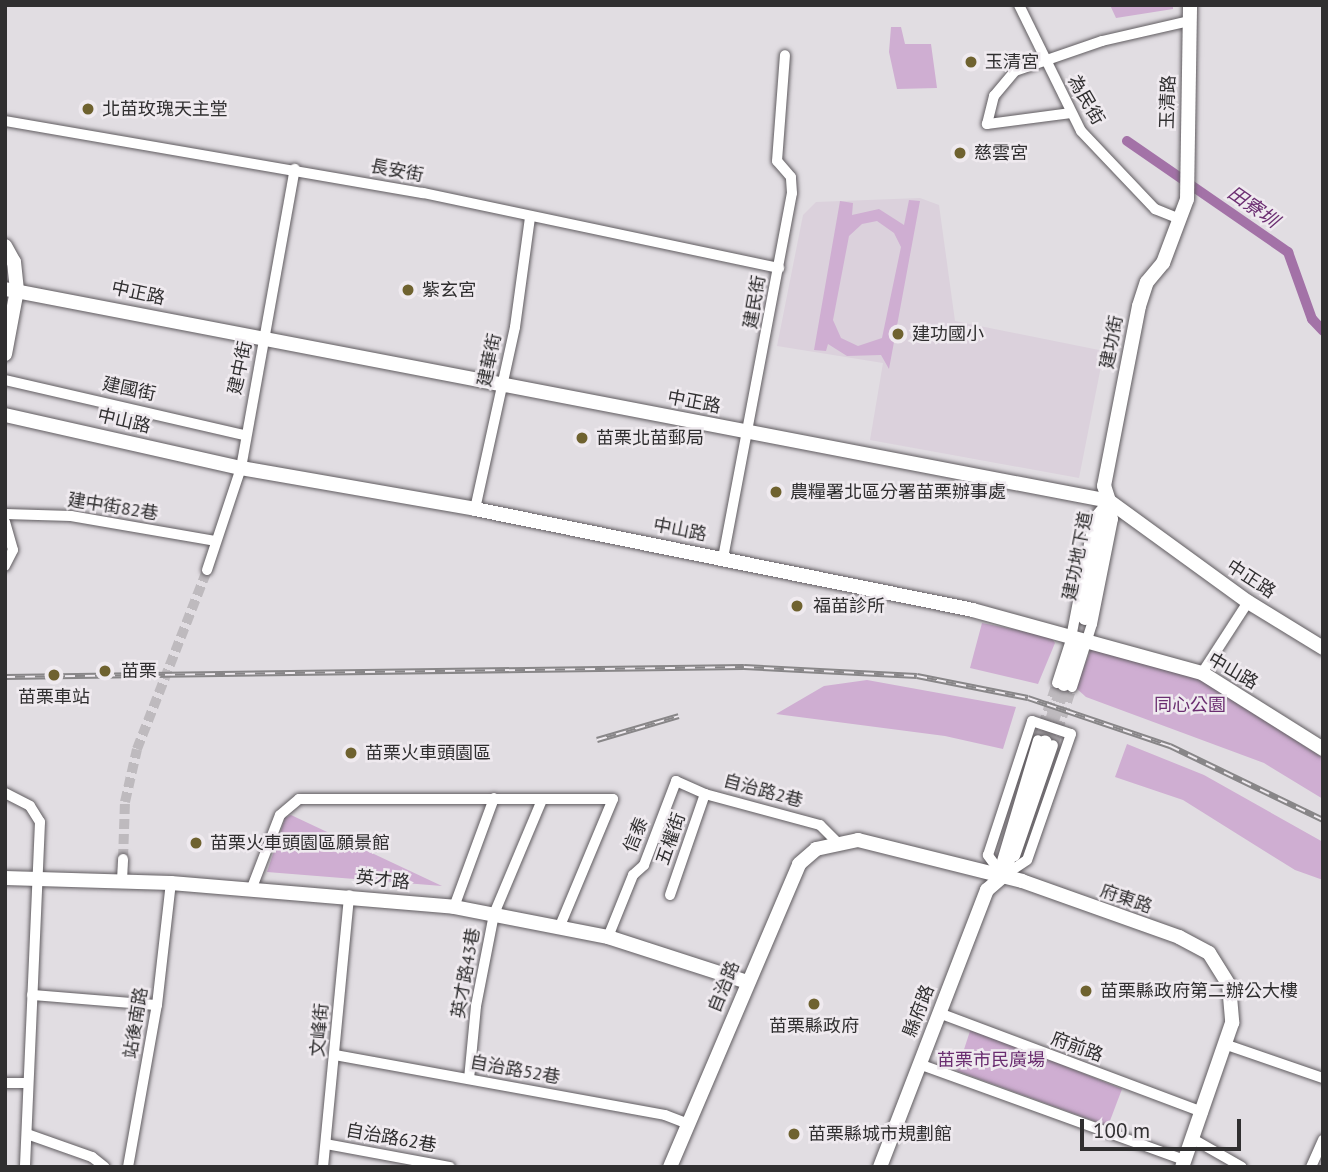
<!DOCTYPE html>
<meta charset="utf-8">
<style>
body{margin:0}
#map{position:relative;width:1328px;height:1172px;overflow:hidden;background:#e1dde2;font-family:"PT Sans","Noto Sans TC",sans-serif}
div>[style]{position:absolute}
[style*='--x']{left:calc(var(--x)*1px);top:calc(var(--y)*1px);width:calc(var(--w)*1px);rotate:calc(var(--a)*1deg)}
.built>*{inset:0;background:#dbd1dc}
.green>*{inset:0;background:#cfaed2}
.canal>*{height:10px;margin:-5px;padding:0 5px;transform-origin:5px;border-radius:5px;background:#a372a7}
.minor-tunnel>*{height:10px;margin-top:-5px;transform-origin:0;background:repeating-linear-gradient(90deg,#bebabe 0 10px,transparent 0 15px)}
.tertiary-tunnel>*{height:14px;margin-top:-7px;transform-origin:0;background:repeating-linear-gradient(90deg,#bebabe 0 14px,transparent 0 21px)}
.roads{filter:drop-shadow(0 0 2px #605c60) drop-shadow(0 0 2px #605c60)}
.minor>*{height:10px;margin:-5px;padding:0 5px;transform-origin:5px;border-radius:5px;background:#fff}
.tertiary>*{height:14px;margin:-7px;padding:0 7px;transform-origin:7px;border-radius:7px;background:#fff}
.rail>*{height:6px;margin-top:-3px;transform-origin:0;background:repeating-linear-gradient(90deg,#efeaef 0 10px,#888688 0 20px);box-sizing:border-box;border-block:2px solid #888688}
.dots>*{width:19px;height:19px;translate:-50% -50%;box-sizing:border-box;border:4px solid #efeaef;border-radius:50%}
span{translate:-50% -50%;white-space:nowrap;text-align:center;line-height:1.15;-webkit-text-stroke:5px #efeaef;paint-order:stroke}
.poi-label{font-size:18px;color:#302f30}
.left{translate:0 -50%;text-align:left}
.street-label{font-size:18px;color:#302f30}
.park-label{font-size:18px;color:#6a2d70}
.water-label{font-size:19px;color:#6c2f72;font-style:italic}
.frame{position:absolute;inset:0;border:7px solid #302f30;pointer-events:none}
.scale{position:absolute;left:1080px;top:1119px;width:161px;height:32px;box-sizing:border-box;border:4px solid #302f30;border-top:0;padding-left:9px;font-size:21px;line-height:24px;white-space:nowrap;color:#302f30;-webkit-text-stroke:5px #efeaef;paint-order:stroke}
</style>
<div id="map">
<div class="built">
<div style="clip-path:polygon(920px 198px,939px 205px,955px 321px,1104px 351px,1079px 478px,870px 440px,883px 363px,777px 346px,803px 215px,816px 202px)"></div>
</div>
<div class="green">
<div style="clip-path:polygon(1110px 5px,1173px 5px,1173px 9px,1116px 18px)"></div>
<div style="clip-path:polygon(891px 27px,901px 27px,905px 44px,931px 44px,937px 88px,897px 89px,889px 52px)"></div>
<div style="clip-path:polygon(evenodd,909px 200px,920px 201px,889px 369px,881px 355px,847px 356px,828px 344px,826px 351px,814px 350px,840px 201px,853px 203px,852px 215px,879px 209px,904px 225px,909px 200px,877px 221px,894px 233px,901px 247px,882px 338px,858px 346px,841px 338px,833px 320px,849px 236px,862px 224px,877px 221px)"></div>
<div style="clip-path:polygon(982px 623px,1051px 637px,1055px 643px,1038px 684px,970px 668px)"></div>
<div style="clip-path:polygon(1092px 646px,1202px 680px,1323px 758px,1323px 799px,1264px 763px,1086px 697px,1076px 688px)"></div>
<div style="clip-path:polygon(867px 680px,1016px 707px,1003px 749px,945px 736px,776px 714px,824px 686px)"></div>
<div style="clip-path:polygon(1127px 744px,1204px 775px,1323px 842px,1323px 880px,1295px 870px,1183px 800px,1115px 777px)"></div>
<div style="clip-path:polygon(291px 815px,442px 886px,267px 872px,285px 818px)"></div>
<div style="clip-path:polygon(971px 1028px,1122px 1089px,1108px 1126px,957px 1071px)"></div>
</div>
<div class="canal">
<div style="--x:1127;--y:141;--w:196;--a:34.6"></div>
<div style="--x:1288;--y:252;--w:71;--a:70.3"></div>
<div style="--x:1312;--y:319;--w:16;--a:47"></div>
</div>
<div class="minor-tunnel">
<div style="--x:1038;--y:740;--w:60;--a:-71.6"></div>
<div style="--x:1053;--y:745;--w:61;--a:-71.9"></div>
<div style="--x:123;--y:859;--w:57;--a:-88"></div>
<div style="--x:125;--y:802;--w:54;--a:-77.2"></div>
<div style="--x:137;--y:749;--w:192;--a:-68.6"></div>
</div>
<div class="tertiary-tunnel">
<div style="--x:1078;--y:646;--w:29;--a:-76"></div>
<div style="--x:1045;--y:742;--w:61;--a:-71.9"></div>
</div>
<div class="roads">
<div class="minor">
<div style="--x:1019;--y:5;--w:140;--a:63.8"></div>
<div style="--x:1081;--y:131;--w:108;--a:46.5"></div>
<div style="--x:1155;--y:209;--w:27;--a:22"></div>
<div style="--x:1071;--y:113;--w:85;--a:172.5"></div>
<div style="--x:987;--y:124;--w:29;--a:-76"></div>
<div style="--x:994;--y:96;--w:33;--a:-50"></div>
<div style="--x:1015;--y:71;--w:92;--a:-19"></div>
<div style="--x:1102;--y:41;--w:89;--a:-12.9"></div>
<div style="--x:5;--y:121;--w:424;--a:9.8"></div>
<div style="--x:423;--y:193;--w:364;--a:11.9"></div>
<div style="--x:5;--y:380;--w:245;--a:13"></div>
<div style="--x:475;--y:509;--w:186;--a:-77.6"></div>
<div style="--x:515;--y:327;--w:110;--a:-82.2"></div>
<div style="--x:5;--y:514;--w:66;--a:1.7"></div>
<div style="--x:71;--y:516;--w:146;--a:9.8"></div>
<div style="--x:5;--y:522;--w:29;--a:74"></div>
<div style="--x:13;--y:550;--w:18;--a:117"></div>
<div style="--x:723;--y:558;--w:371;--a:-79.3"></div>
<div style="--x:792;--y:193;--w:16;--a:-94"></div>
<div style="--x:791;--y:177;--w:21;--a:-131"></div>
<div style="--x:777;--y:161;--w:106;--a:-85.7"></div>
<div style="--x:207;--y:570;--w:108;--a:-71.6"></div>
<div style="--x:241;--y:468;--w:304;--a:-79.8"></div>
<div style="--x:1202;--y:673;--w:85;--a:-57.1"></div>
<div style="--x:1057;--y:683;--w:42;--a:-72"></div>
<div style="--x:1070;--y:643;--w:127;--a:-79.1"></div>
<div style="--x:1094;--y:518;--w:23;--a:-49"></div>
<div style="--x:1072;--y:687;--w:66;--a:-72.4"></div>
<div style="--x:1092;--y:624;--w:107;--a:-78.7"></div>
<div style="--x:1113;--y:519;--w:16;--a:-105"></div>
<div style="--x:1032;--y:721;--w:41;--a:18.4"></div>
<div style="--x:1071;--y:734;--w:133;--a:109.2"></div>
<div style="--x:1027;--y:860;--w:29;--a:146"></div>
<div style="--x:1003;--y:876;--w:26;--a:-126"></div>
<div style="--x:988;--y:855;--w:141;--a:-71.8"></div>
<div style="--x:5;--y:793;--w:28;--a:27"></div>
<div style="--x:30;--y:806;--w:19;--a:58"></div>
<div style="--x:40;--y:822;--w:345;--a:92.5"></div>
<div style="--x:1015;--y:856;--w:117;--a:-71.1"></div>
<div style="--x:1002;--y:861;--w:126;--a:-73.4"></div>
<div style="--x:122;--y:880;--w:21;--a:-87"></div>
<div style="--x:251;--y:890;--w:80;--a:-68.9"></div>
<div style="--x:280;--y:815;--w:25;--a:-40"></div>
<div style="--x:299;--y:799;--w:314;--a:0"></div>
<div style="--x:613;--y:799;--w:138;--a:112.7"></div>
<div style="--x:670;--y:895;--w:107;--a:-70.9"></div>
<div style="--x:454;--y:907;--w:116;--a:-69.8"></div>
<div style="--x:608;--y:937;--w:67;--a:-68"></div>
<div style="--x:633;--y:875;--w:15;--a:-42"></div>
<div style="--x:644;--y:865;--w:90;--a:-69.1"></div>
<div style="--x:676;--y:781;--w:32;--a:24"></div>
<div style="--x:705;--y:794;--w:119;--a:15.1"></div>
<div style="--x:820;--y:825;--w:24;--a:45"></div>
<div style="--x:32;--y:995;--w:125;--a:4.6"></div>
<div style="--x:939;--y:1013;--w:282;--a:20.6"></div>
<div style="--x:1227;--y:1045;--w:102;--a:19"></div>
<div style="--x:335;--y:1055;--w:335;--a:10.3"></div>
<div style="--x:665;--y:1115;--w:25;--a:21"></div>
<div style="--x:919;--y:1064;--w:282;--a:19.9"></div>
<div style="--x:469;--y:1079;--w:73;--a:-84.5"></div>
<div style="--x:476;--y:1006;--w:94;--a:-78.9"></div>
<div style="--x:494;--y:914;--w:124;--a:-67.2"></div>
<div style="--x:5;--y:1083;--w:23;--a:0"></div>
<div style="--x:27;--y:1134;--w:69;--a:19.5"></div>
<div style="--x:92;--y:1157;--w:16;--a:38"></div>
<div style="--x:1193;--y:1139;--w:56;--a:29.7"></div>
<div style="--x:326;--y:1144;--w:126;--a:10.5"></div>
<div style="--x:128;--y:1167;--w:165;--a:-79.9"></div>
<div style="--x:157;--y:1005;--w:123;--a:-83.5"></div>
<div style="--x:323;--y:1167;--w:273;--a:-84.5"></div>
<div style="--x:1311;--y:1167;--w:30;--a:-66"></div>
</div>
<div class="tertiary">
<div style="--x:5;--y:246;--w:18;--a:61"></div>
<div style="--x:14;--y:262;--w:28;--a:84"></div>
<div style="--x:17;--y:290;--w:65;--a:100.6"></div>
<div style="--x:5;--y:289;--w:1124;--a:10.87"></div>
<div style="--x:1109;--y:501;--w:172;--a:36"></div>
<div style="--x:1248;--y:602;--w:88;--a:31.5"></div>
<div style="--x:5;--y:415;--w:242;--a:12.7"></div>
<div style="--x:241;--y:468;--w:238;--a:9.9"></div>
<div style="--x:475;--y:509;--w:508;--a:11.46"></div>
<div style="--x:973;--y:610;--w:238;--a:15.4"></div>
<div style="--x:1202;--y:673;--w:143;--a:32.1"></div>
<div style="--x:1109;--y:501;--w:16;--a:-108"></div>
<div style="--x:1104;--y:486;--w:183;--a:-79"></div>
<div style="--x:1139;--y:306;--w:25;--a:-72"></div>
<div style="--x:1147;--y:282;--w:25;--a:-50"></div>
<div style="--x:1163;--y:263;--w:68;--a:-69.4"></div>
<div style="--x:1187;--y:199;--w:194;--a:-89.1"></div>
<div style="--x:1085;--y:618;--w:119;--a:-78.4"></div>
<div style="--x:1064;--y:684;--w:40;--a:-69.8"></div>
<div style="--x:1003;--y:876;--w:140;--a:-72.6"></div>
<div style="--x:5;--y:878;--w:166;--a:1.7"></div>
<div style="--x:171;--y:883;--w:284;--a:4.8"></div>
<div style="--x:454;--y:907;--w:157;--a:11"></div>
<div style="--x:608;--y:937;--w:146;--a:17.9"></div>
<div style="--x:670;--y:1167;--w:329;--a:-66.9"></div>
<div style="--x:799;--y:864;--w:23;--a:-41"></div>
<div style="--x:816;--y:849;--w:43;--a:-12.1"></div>
<div style="--x:858;--y:840;--w:169;--a:14"></div>
<div style="--x:1022;--y:881;--w:167;--a:19.6"></div>
<div style="--x:1179;--y:937;--w:34;--a:28"></div>
<div style="--x:1209;--y:953;--w:38;--a:58"></div>
<div style="--x:1229;--y:985;--w:38;--a:85"></div>
<div style="--x:1232;--y:1023;--w:152;--a:109.1"></div>
<div style="--x:880;--y:1167;--w:297;--a:-68.9"></div>
<div style="--x:987;--y:890;--w:21;--a:-41"></div>
</div>
</div>
<div class="rail">
<div style="--x:5;--y:677;--w:739;--a:-0.78"></div>
<div style="--x:744;--y:667;--w:173;--a:3"></div>
<div style="--x:917;--y:676;--w:113;--a:11.2"></div>
<div style="--x:1028;--y:698;--w:150;--a:18.7"></div>
<div style="--x:1170;--y:746;--w:170;--a:25.8"></div>
<div style="--x:597;--y:740;--w:85;--a:-16.3"></div>
</div>
<div class="dots">
<div style="left:971px;top:62px;background:#6f622f"></div>
<div style="left:88px;top:109px;background:#6f622f"></div>
<div style="left:960px;top:153px;background:#6f622f"></div>
<div style="left:408px;top:290px;background:#6f622f"></div>
<div style="left:898px;top:334px;background:#6f622f"></div>
<div style="left:582px;top:438px;background:#6f622f"></div>
<div style="left:776px;top:492px;background:#6f622f"></div>
<div style="left:797px;top:606px;background:#6f622f"></div>
<div style="left:105px;top:671px;background:#6f622f"></div>
<div style="left:54px;top:675px;background:#6f622f"></div>
<div style="left:351px;top:753px;background:#6f622f"></div>
<div style="left:196px;top:843px;background:#6f622f"></div>
<div style="left:1086px;top:991px;background:#6f622f"></div>
<div style="left:814px;top:1004px;background:#6f622f"></div>
<div style="left:794px;top:1134px;background:#6f622f"></div>
</div>
<div class="poi-label">
<span class="left" style="left:985px;top:62px">玉清宮</span>
<span class="left" style="left:102px;top:109px">北苗玫瑰天主堂</span>
<span class="left" style="left:974px;top:153px">慈雲宮</span>
<span class="left" style="left:422px;top:290px">紫玄宮</span>
<span class="left" style="left:912px;top:334px">建功國小</span>
<span class="left" style="left:596px;top:438px">苗栗北苗郵局</span>
<span class="left" style="left:790px;top:492px">農糧署北區分署苗栗辦事處</span>
<span class="left" style="left:813px;top:606px">福苗診所</span>
<span class="left" style="left:121px;top:671px">苗栗</span>
<span style="left:54px;top:697px">苗栗車站</span>
<span class="left" style="left:365px;top:753px">苗栗火車頭園區</span>
<span class="left" style="left:210px;top:843px">苗栗火車頭園區願景館</span>
<span class="left" style="left:1100px;top:991px">苗栗縣政府第二辦公大樓</span>
<span style="left:814px;top:1026px">苗栗縣政府</span>
<span class="left" style="left:808px;top:1134px">苗栗縣城市規劃館</span>
</div>
<div class="street-label">
<span style="left:1086px;top:100px;rotate:60deg">為民街</span>
<span style="left:1168px;top:102px;rotate:-88deg">玉清路</span>
<span style="left:397px;top:171px;rotate:11deg">長安街</span>
<span style="left:138px;top:293px;rotate:12deg">中正路</span>
<span style="left:755px;top:302px;rotate:-80deg">建民街</span>
<span style="left:1112px;top:342px;rotate:-79deg">建功街</span>
<span style="left:490px;top:360px;rotate:-78deg">建華街</span>
<span style="left:240px;top:368px;rotate:-78deg">建中街</span>
<span style="left:129px;top:389px;rotate:12deg">建國街</span>
<span style="left:694px;top:402px;rotate:11deg">中正路</span>
<span style="left:124px;top:421px;rotate:13deg">中山路</span>
<span style="left:113px;top:507px;rotate:9deg">建中街82巷</span>
<span style="left:680px;top:530px;rotate:11deg">中山路</span>
<span style="left:1078px;top:556px;rotate:-79deg">建功地下道</span>
<span style="left:1251px;top:579px;rotate:33deg">中正路</span>
<span style="left:1233px;top:671px;rotate:30deg">中山路</span>
<span style="left:763px;top:791px;rotate:15deg">自治路2巷</span>
<span style="left:636px;top:835px;rotate:-68deg">信泰</span>
<span style="left:671px;top:839px;rotate:-71deg">五權街</span>
<span style="left:383px;top:880px;rotate:6deg">英才路</span>
<span style="left:1126px;top:899px;rotate:19deg">府東路</span>
<span style="left:466px;top:973px;rotate:-80deg">英才路43巷</span>
<span style="left:724px;top:987px;rotate:-68deg">自治路</span>
<span style="left:919px;top:1011px;rotate:-69deg">縣府路</span>
<span style="left:136px;top:1023px;rotate:-81deg">站後南路</span>
<span style="left:320px;top:1030px;rotate:-85deg">文峰街</span>
<span style="left:1077px;top:1047px;rotate:20deg">府前路</span>
<span style="left:515px;top:1070px;rotate:10deg">自治路52巷</span>
<span style="left:391px;top:1138px;rotate:10deg">自治路62巷</span>
</div>
<div class="park-label">
<span style="left:1190px;top:705px">同心公園</span>
<span style="left:991px;top:1060px">苗栗市民廣場</span>
</div>
<div class="water-label">
<span style="left:1253px;top:207px;rotate:35deg">田寮圳</span>
</div>
<div class="frame"></div>
<div class="scale">100 m</div>
</div>
